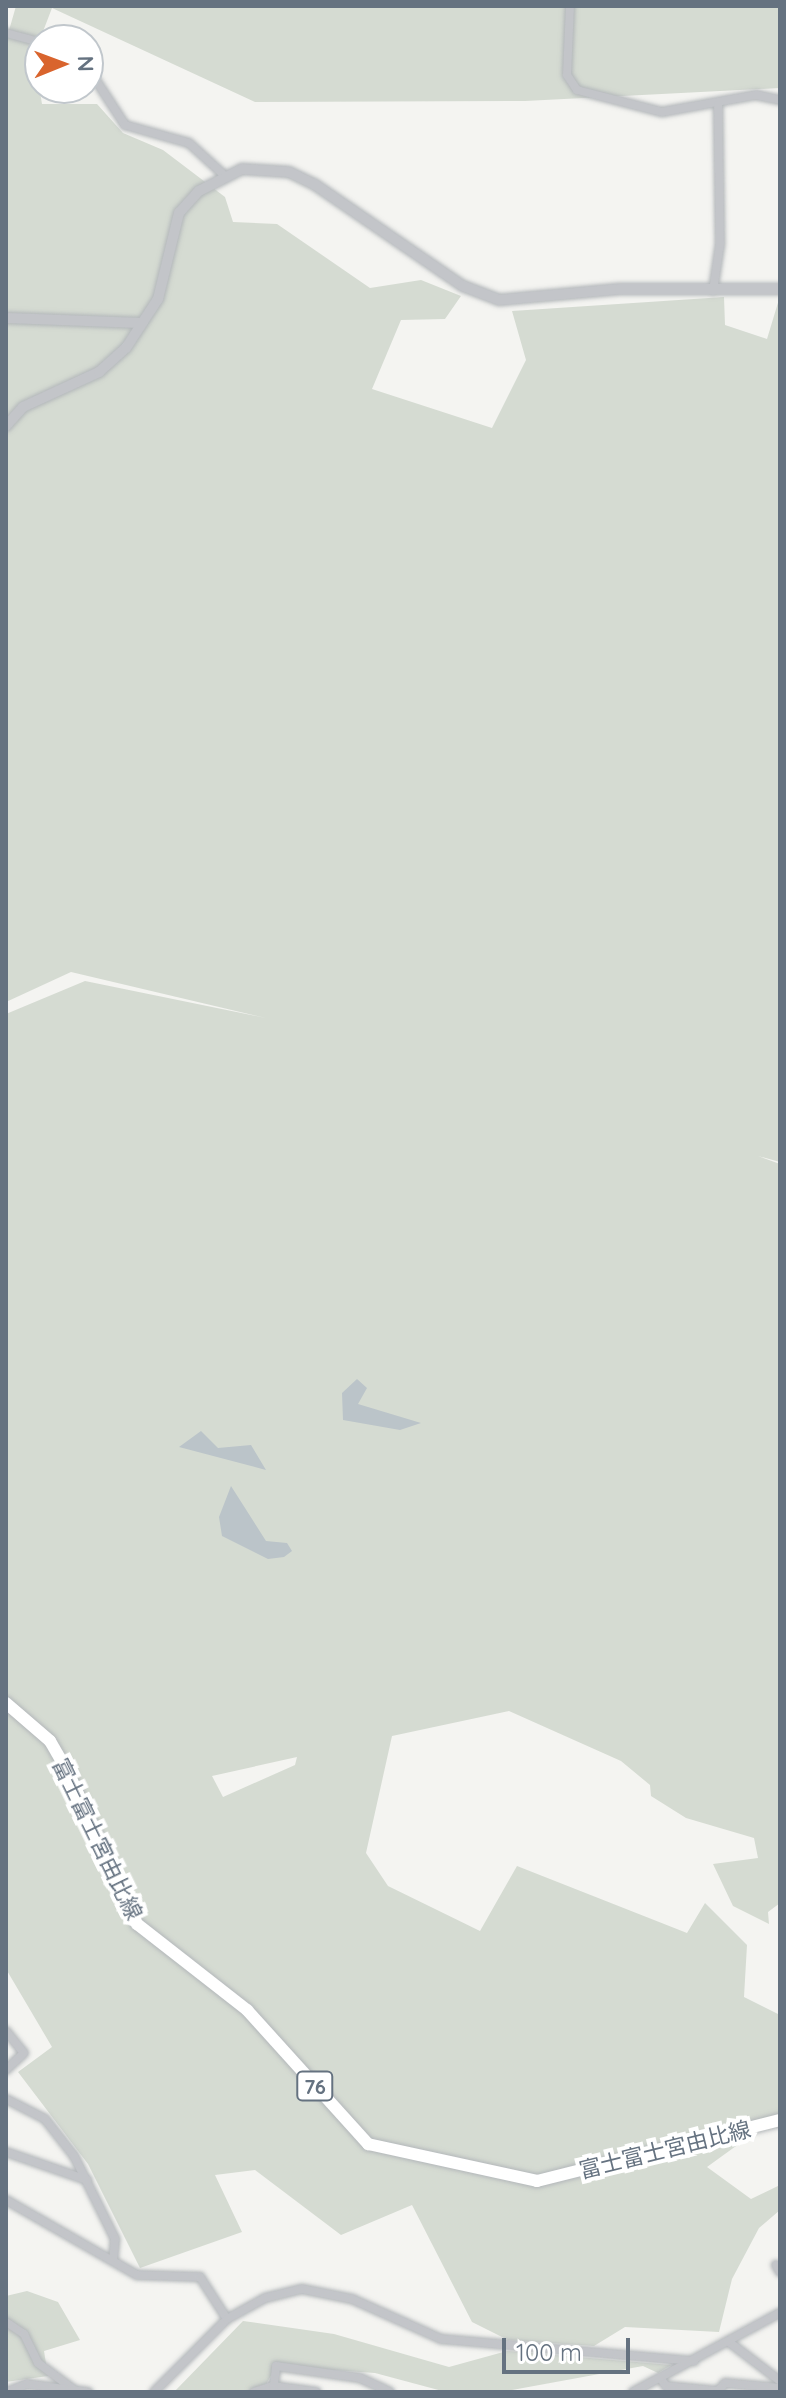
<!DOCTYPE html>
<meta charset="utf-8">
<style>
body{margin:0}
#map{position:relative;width:786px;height:2398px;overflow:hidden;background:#f4f4f1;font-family:Quicksand,"Noto Sans JP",sans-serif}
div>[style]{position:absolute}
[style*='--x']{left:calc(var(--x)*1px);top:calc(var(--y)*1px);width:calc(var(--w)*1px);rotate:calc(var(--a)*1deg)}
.green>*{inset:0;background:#d5dbd2}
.water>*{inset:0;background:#bbc4c9}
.roads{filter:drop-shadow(0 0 2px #b3b7ba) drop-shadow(0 0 2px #b3b7ba)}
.minor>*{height:8px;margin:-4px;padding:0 4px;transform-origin:4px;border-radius:4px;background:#c3c5c9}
.tertiary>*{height:10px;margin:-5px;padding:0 5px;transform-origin:5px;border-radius:5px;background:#c3c5c9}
.primary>*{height:12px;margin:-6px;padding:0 6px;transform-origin:6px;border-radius:6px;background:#fff}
span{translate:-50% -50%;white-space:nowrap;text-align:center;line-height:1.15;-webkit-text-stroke:8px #fff;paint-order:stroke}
.shield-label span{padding:2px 6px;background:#fff;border:2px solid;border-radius:6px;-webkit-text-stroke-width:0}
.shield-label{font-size:20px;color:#657280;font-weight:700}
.street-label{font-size:22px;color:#657280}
.frame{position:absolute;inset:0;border:8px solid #657280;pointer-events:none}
.north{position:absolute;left:24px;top:24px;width:80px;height:80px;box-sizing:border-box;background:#fff;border:2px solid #c1c7cc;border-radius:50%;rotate:89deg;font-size:22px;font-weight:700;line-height:32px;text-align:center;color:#657280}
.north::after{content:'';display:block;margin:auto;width:28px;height:36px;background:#d9642d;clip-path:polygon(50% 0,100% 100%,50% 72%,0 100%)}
.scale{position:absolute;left:502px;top:2338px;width:128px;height:36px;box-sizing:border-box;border:4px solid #657280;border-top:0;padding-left:10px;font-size:24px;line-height:28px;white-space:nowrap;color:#657280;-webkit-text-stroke:6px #fff;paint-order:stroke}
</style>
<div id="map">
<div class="green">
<div style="clip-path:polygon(evenodd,16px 6px,780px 6px,780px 88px,525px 101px,255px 102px,52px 8px,34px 55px,42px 104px,97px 104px,123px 133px,163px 150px,225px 197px,233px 222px,277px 224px,370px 288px,421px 280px,461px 296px,445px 319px,401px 320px,372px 389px,492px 428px,526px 360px,512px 311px,724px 297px,725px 325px,767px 339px,780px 296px,780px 1162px,758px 1156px,780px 1164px,780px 1903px,768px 1912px,769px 1924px,733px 1906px,713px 1864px,758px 1858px,754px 1838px,686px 1818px,651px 1796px,650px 1785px,621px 1761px,509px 1711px,392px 1736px,366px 1853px,388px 1886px,480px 1931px,517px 1866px,687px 1933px,705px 1903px,747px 1945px,744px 1997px,780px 2015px,780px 2124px,765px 2125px,707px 2167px,751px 2199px,780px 2185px,780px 2210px,759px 2228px,732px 2279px,719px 2332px,625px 2327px,594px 2346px,508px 2340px,472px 2322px,412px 2205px,341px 2235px,255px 2170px,215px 2175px,242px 2232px,140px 2268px,88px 2164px,18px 2072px,52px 2047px,6px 1969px,6px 1014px,85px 981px,266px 1018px,71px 972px,6px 1002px,6px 41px,16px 6px,297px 1757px,295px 1765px,223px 1797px,212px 1776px,297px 1757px)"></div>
<div style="clip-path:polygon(27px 2291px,58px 2302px,80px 2340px,44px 2351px,48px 2376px,6px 2382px,6px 2296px)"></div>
<div style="clip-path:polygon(243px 2321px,334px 2334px,449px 2367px,507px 2351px,671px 2365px,658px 2373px,643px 2366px,501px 2392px,446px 2392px,375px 2373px,276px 2366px,262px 2392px,174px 2392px)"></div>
</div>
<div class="water">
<div style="clip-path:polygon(357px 1379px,367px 1388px,358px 1404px,421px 1423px,400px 1430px,343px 1420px,342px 1393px)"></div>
<div style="clip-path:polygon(201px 1431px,218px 1448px,251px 1445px,266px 1470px,179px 1447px)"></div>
<div style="clip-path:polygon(231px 1486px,266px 1541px,287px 1543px,292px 1551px,284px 1557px,268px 1559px,222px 1536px,219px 1517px)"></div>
</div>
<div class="roads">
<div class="minor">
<div style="--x:570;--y:6;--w:69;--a:92.5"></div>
<div style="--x:567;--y:75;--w:18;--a:56"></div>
<div style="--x:577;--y:90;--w:88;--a:14.5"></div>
<div style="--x:662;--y:112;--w:96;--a:-10.3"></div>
<div style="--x:756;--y:95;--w:25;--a:12"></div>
<div style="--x:6;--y:33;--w:35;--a:15"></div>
<div style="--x:88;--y:68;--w:68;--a:57"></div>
<div style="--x:125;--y:125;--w:66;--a:15.7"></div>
<div style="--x:189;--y:143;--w:47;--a:42.4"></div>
<div style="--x:713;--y:291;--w:48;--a:-81.5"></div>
<div style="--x:720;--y:244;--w:139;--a:-90.8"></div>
<div style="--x:6;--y:2031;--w:28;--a:51"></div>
<div style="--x:24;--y:2053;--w:25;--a:137"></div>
<div style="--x:6;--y:2099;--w:44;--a:27.1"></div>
<div style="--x:45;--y:2119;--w:47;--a:51.9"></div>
<div style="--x:74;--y:2156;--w:93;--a:63.7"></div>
<div style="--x:115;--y:2239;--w:22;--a:95"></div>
<div style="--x:6;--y:2152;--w:86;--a:19.1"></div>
<div style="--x:6;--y:2200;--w:151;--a:29.8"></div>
<div style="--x:137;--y:2275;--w:63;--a:1.8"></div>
<div style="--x:200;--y:2277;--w:50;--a:57.3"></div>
<div style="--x:776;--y:2265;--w:8;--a:60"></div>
<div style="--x:6;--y:2322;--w:22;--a:34"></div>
<div style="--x:24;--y:2334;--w:32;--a:64"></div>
<div style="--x:38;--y:2363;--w:44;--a:36.6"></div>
<div style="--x:729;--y:2342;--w:64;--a:37.4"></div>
<div style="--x:661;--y:2379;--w:9;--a:54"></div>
<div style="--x:666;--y:2386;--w:52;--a:5.5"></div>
<div style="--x:7;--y:2392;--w:22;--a:-22"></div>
<div style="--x:27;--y:2384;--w:62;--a:7.5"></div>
<div style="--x:154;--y:2392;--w:103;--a:-45"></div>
<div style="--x:227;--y:2319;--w:43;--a:-28.9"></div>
<div style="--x:265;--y:2298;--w:38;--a:-14"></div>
<div style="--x:302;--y:2289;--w:51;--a:11.3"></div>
<div style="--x:352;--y:2299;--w:98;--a:24.2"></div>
<div style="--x:441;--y:2339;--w:254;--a:5"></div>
<div style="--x:254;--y:2392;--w:20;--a:-18"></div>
<div style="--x:273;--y:2386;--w:44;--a:7.8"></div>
<div style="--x:273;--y:2392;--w:26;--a:-83"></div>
<div style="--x:276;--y:2366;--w:85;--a:8.1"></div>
<div style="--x:360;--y:2378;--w:33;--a:25"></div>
<div style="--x:633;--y:2392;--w:167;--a:-28.3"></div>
<div style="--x:717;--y:2392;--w:12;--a:-48"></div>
<div style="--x:725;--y:2383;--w:55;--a:5.2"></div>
</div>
<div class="tertiary">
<div style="--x:6;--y:318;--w:136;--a:2.1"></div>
<div style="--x:6;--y:426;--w:25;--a:-48"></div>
<div style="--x:23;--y:407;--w:84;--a:-24.7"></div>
<div style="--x:99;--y:372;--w:36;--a:-42"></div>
<div style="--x:126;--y:348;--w:59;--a:-56.9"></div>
<div style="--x:158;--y:299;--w:89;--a:-76.3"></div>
<div style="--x:179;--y:213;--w:30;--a:-48"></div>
<div style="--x:199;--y:191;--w:48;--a:-27.1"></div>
<div style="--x:242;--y:169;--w:47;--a:3.7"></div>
<div style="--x:289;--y:172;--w:28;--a:26"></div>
<div style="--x:314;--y:184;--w:181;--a:34.4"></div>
<div style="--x:463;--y:286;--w:39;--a:21"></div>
<div style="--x:499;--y:300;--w:121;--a:-5.2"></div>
<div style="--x:620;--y:289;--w:160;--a:0"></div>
</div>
<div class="primary">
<div style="--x:6;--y:1703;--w:58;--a:40.8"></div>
<div style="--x:50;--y:1741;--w:36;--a:60"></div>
<div style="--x:68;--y:1772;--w:167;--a:65.6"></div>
<div style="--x:137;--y:1924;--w:140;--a:38"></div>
<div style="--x:247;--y:2010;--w:181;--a:47.9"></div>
<div style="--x:368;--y:2144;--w:173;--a:12.3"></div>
<div style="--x:537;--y:2181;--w:251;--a:-14.1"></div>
</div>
</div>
<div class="shield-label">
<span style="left:315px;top:2086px">76</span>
</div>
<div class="street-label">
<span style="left:97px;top:1839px;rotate:64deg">富士富士宮由比線</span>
<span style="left:665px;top:2150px;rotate:-14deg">富士富士宮由比線</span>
</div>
<div class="frame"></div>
<div class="north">N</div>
<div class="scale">100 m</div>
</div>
